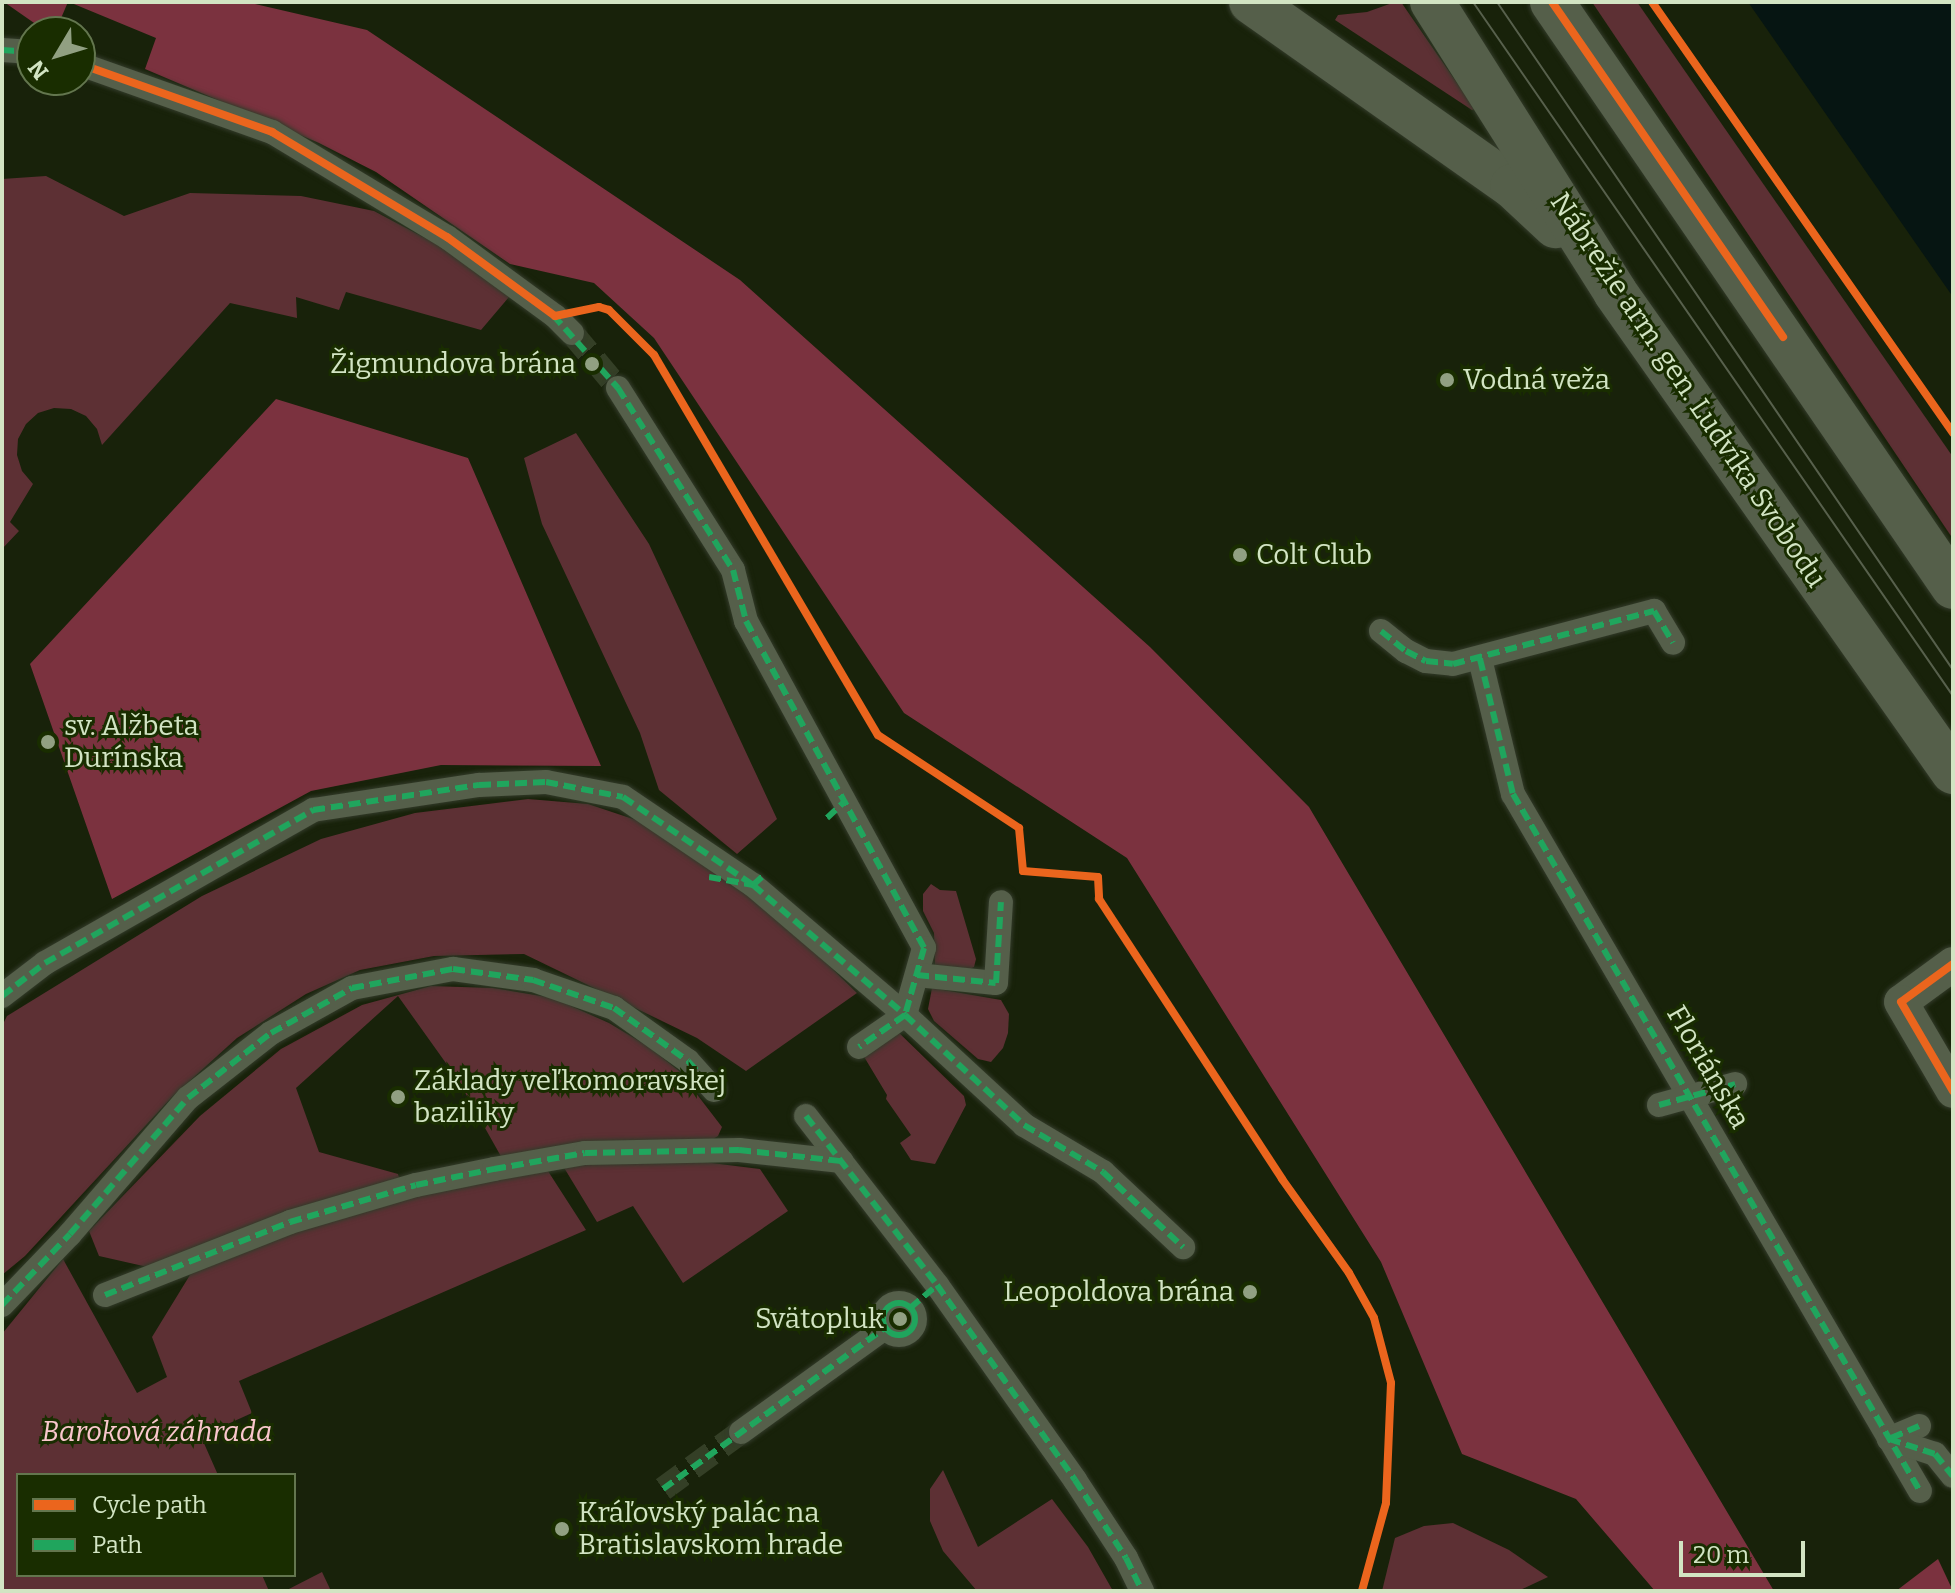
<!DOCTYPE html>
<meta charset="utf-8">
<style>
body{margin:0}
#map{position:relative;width:1955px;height:1593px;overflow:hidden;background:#18220a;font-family:Bitter,serif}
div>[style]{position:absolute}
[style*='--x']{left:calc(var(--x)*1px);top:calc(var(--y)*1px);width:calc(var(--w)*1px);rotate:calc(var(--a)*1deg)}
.green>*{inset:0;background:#5d3034}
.forest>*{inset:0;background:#7b323f}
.water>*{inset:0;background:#061512}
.pedestrian-tunnel>*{height:24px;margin-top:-12px;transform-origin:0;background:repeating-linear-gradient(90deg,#343f26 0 24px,transparent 0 36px)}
.roads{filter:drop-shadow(0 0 2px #333b2a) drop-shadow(0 0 2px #333b2a)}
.pedestrian>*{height:24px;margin:-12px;padding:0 12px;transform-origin:12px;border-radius:12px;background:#555f4a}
.pedestrian>.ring{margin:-12px;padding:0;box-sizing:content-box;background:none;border:24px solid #555f4a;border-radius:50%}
.minor>*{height:34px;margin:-17px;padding:0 17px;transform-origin:17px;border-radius:17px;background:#555f4a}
.secondary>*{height:44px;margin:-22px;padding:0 22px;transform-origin:22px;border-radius:22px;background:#555f4a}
.tram>*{height:2px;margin:-1px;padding:0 1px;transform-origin:1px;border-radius:1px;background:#57604c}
.quiet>*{height:6px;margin-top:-3px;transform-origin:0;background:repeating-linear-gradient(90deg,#20a55d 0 12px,transparent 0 18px)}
.quiet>.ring{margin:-3px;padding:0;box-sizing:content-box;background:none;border:6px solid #20a55d;border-radius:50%}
.cycleway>*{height:8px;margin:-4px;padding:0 4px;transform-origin:4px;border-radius:4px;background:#eb651d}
.dots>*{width:22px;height:22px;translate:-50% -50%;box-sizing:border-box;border:4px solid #192d00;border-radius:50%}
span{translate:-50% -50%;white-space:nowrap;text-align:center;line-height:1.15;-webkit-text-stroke:6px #192d00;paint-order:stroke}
.poi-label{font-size:28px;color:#d2e4c3}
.right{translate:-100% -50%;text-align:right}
.left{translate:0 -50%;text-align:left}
.street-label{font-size:28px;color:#d2e4c3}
.park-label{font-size:28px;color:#fac7cd;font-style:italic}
.frame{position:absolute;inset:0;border:4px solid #d2e4c3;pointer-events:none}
.legend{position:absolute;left:16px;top:1473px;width:280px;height:104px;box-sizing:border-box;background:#192d00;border:2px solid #63764e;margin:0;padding:10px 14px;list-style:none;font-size:24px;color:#d2e4c3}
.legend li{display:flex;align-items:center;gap:16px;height:40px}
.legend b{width:40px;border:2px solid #63764e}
.north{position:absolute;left:16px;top:16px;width:80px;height:80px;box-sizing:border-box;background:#192d00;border:2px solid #63764e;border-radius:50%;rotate:232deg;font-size:22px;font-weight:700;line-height:32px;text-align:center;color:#d2e4c3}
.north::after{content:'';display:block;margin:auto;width:28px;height:36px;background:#91a082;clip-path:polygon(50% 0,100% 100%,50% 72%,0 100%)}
.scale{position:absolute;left:1679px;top:1541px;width:126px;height:36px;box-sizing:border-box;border:4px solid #d2e4c3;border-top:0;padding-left:10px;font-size:24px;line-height:28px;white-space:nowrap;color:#d2e4c3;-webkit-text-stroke:6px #192d00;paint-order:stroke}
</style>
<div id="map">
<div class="green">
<div style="clip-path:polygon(1395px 2px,1401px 2px,1475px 109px,1472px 110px,1335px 20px,1338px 15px,1367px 12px)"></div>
<div style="clip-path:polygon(1592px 2px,1637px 2px,1953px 457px,1953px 539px)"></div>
<div style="clip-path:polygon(46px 176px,124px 216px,190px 193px,301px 196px,374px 211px,440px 246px,509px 297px,481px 330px,346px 292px,339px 310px,296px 297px,297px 318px,230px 303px,102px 445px,97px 429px,86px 416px,71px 409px,54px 408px,38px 413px,26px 424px,18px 439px,17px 455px,22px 471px,33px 484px,10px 522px,19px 531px,2px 549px,2px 179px)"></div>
<div style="clip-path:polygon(576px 433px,649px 544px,777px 819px,737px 854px,659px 790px,640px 733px,542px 524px,524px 458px)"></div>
<div style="clip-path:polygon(528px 799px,588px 804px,642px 822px,777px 915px,857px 993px,746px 1071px,697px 1038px,524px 954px,434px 956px,360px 970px,306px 994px,237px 1038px,172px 1097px,25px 1256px,2px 1275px,2px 1026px,7px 1016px,202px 896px,321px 839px,415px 813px)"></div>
<div style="clip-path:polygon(931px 884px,940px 890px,956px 891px,976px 959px,974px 967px,965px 971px,935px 966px,934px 933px,923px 911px,923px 894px)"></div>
<div style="clip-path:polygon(431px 986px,493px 988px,553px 998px,609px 1023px,649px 1047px,679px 1071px,722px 1127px,718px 1136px,708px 1142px,503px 1160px,458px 1080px,398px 996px,296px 1088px,319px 1152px,398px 1174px,400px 1181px,152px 1268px,99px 1256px,89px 1231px,200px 1116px,281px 1049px,362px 1005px)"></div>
<div style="clip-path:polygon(932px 988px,1001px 1000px,1009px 1014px,1008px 1033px,1003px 1048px,991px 1062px,978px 1059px,934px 1021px,928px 1009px)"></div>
<div style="clip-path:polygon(893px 1027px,964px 1096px,966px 1105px,935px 1164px,911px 1160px,900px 1143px,911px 1135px,886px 1099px,887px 1095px,860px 1050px)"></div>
<div style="clip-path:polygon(679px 1159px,760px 1169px,788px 1211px,683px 1283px,633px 1206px,597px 1222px,563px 1166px)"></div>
<div style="clip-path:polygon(546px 1168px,586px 1230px,239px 1381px,252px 1413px,208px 1433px,203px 1441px,218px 1475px,18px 1475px,18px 1575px,262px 1575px,269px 1591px,2px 1591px,2px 1334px,63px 1259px,137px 1393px,167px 1377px,152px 1337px,193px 1270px,296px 1231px,421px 1194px)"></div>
<div style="clip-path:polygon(943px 1470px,978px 1547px,1052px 1499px,1088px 1547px,1113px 1591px,977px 1591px,943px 1551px,930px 1521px,930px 1489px)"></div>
<div style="clip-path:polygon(1453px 1523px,1509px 1550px,1548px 1577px,1518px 1591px,1382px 1591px,1395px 1538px,1424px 1526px)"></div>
<div style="clip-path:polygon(322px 1572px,331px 1591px,285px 1591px)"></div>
</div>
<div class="forest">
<div style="clip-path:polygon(4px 2px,68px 2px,55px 32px,47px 32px)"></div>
<div style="clip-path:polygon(69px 2px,247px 2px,367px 30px,740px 280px,1150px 647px,1309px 807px,1774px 1591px,1655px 1591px,1576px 1499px,1462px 1454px,1381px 1262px,1127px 858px,904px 713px,654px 338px,594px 283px,510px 264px,376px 172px,319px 143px,145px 69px,156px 38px)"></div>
<div style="clip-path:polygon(276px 399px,468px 458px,601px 766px,441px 765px,311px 791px,112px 899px,30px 664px)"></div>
<div style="clip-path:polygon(1938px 1559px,1953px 1591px,1896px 1591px)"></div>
</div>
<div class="water">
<div style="clip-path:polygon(1748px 2px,1953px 2px,1953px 297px)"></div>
</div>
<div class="pedestrian-tunnel">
<div style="--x:572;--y:333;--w:72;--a:50.1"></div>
<div style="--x:663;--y:1489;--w:97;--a:-36.2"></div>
</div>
<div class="roads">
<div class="pedestrian">
<div style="--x:2;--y:50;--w:30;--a:4"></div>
<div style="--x:80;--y:64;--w:204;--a:19.5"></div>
<div style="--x:272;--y:132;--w:204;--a:31"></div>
<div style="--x:447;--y:237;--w:134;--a:36.2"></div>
<div style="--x:555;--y:316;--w:24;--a:45"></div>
<div style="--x:618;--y:388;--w:215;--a:57.7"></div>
<div style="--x:733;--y:570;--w:53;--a:75.7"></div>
<div style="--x:746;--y:621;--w:372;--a:61.4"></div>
<div style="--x:924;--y:948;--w:70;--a:105.8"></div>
<div style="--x:905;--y:1015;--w:56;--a:145.2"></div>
<div style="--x:1381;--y:631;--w:32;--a:39"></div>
<div style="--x:1406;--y:651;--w:22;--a:27"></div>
<div style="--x:1426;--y:661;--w:27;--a:6"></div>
<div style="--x:1453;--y:664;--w:208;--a:-14.8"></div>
<div style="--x:1654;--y:611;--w:37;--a:59"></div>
<div style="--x:1480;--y:659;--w:139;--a:76.3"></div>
<div style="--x:1513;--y:794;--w:807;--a:59.72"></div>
<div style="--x:917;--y:975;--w:79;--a:5.8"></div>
<div style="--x:996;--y:983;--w:81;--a:-86.5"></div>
<div style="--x:2;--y:996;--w:54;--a:-37.5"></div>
<div style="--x:45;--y:963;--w:309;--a:-29.7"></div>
<div style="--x:313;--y:810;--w:168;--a:-8.6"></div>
<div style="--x:479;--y:785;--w:67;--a:-2.6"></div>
<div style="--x:546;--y:782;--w:78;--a:11"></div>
<div style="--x:623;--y:797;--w:157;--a:34.1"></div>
<div style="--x:753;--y:885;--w:200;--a:40.5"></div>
<div style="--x:905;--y:1015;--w:162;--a:42.7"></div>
<div style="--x:1024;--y:1125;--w:92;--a:30.7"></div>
<div style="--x:1103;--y:1172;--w:110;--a:43.2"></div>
<div style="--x:1659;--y:1105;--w:79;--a:-15.4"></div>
<div style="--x:806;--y:1116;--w:214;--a:52.2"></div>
<div style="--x:937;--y:1285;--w:239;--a:54.7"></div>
<div style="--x:1075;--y:1480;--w:93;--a:56.8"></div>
<div style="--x:1126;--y:1558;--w:37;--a:64"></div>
<div style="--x:105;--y:1295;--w:199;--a:-21.5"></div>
<div style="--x:290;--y:1222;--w:131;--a:-16.4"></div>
<div style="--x:416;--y:1185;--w:80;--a:-11.6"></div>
<div style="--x:494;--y:1169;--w:92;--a:-10"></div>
<div style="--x:585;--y:1153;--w:154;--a:-1.1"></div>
<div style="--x:739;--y:1150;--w:103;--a:6.2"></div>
<div class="ring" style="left:883px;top:1303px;width:8px;height:8px"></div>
<div style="--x:2;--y:1305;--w:98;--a:-46.2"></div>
<div style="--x:70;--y:1234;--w:180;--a:-49.1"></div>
<div style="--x:188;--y:1098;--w:105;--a:-38.1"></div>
<div style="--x:271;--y:1033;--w:93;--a:-29.1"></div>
<div style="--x:352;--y:988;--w:103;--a:-10.7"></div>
<div style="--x:453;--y:969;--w:81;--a:7.8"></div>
<div style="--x:533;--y:980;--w:86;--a:19.1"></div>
<div style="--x:614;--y:1008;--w:91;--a:35.6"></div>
<div style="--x:688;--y:1061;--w:39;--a:48"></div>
<div style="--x:1919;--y:1426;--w:33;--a:157"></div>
<div style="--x:1889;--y:1439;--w:48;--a:18.1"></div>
<div style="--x:1935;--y:1454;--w:28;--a:51"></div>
<div style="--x:741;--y:1432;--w:179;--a:-35.9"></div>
</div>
<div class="minor">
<div style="--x:1953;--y:964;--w:64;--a:143.8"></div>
<div style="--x:1901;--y:1002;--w:103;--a:59.7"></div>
</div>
<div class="secondary">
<div style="--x:1251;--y:2;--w:319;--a:35.2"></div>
<div style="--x:1512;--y:186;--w:59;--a:42.9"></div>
<div style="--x:1432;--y:2;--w:343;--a:57.7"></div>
<div style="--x:1615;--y:292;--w:587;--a:54.85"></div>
<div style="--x:1552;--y:2;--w:709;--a:55.57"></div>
</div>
</div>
<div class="tram">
<div style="--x:1473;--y:2;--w:844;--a:55.33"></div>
<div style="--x:1497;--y:2;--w:809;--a:55.68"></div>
</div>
<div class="quiet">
<div style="--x:2;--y:50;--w:30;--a:4"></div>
<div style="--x:553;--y:315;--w:98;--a:48.3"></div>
<div style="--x:618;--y:388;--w:215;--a:57.7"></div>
<div style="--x:733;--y:570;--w:53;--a:75.7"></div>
<div style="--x:746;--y:621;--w:372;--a:61.4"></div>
<div style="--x:924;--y:948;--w:70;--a:105.8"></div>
<div style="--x:905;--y:1015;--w:56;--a:145.2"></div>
<div style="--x:1381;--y:631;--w:32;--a:39"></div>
<div style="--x:1406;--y:651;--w:22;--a:27"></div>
<div style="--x:1426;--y:661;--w:27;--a:6"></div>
<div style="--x:1453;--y:664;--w:208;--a:-14.8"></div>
<div style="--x:1654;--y:611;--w:37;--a:59"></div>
<div style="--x:1480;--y:659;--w:139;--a:76.3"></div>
<div style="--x:1513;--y:794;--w:807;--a:59.72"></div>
<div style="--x:827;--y:818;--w:23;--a:-43"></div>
<div style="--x:709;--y:877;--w:45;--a:10.3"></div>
<div style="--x:753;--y:885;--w:15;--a:-42"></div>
<div style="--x:917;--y:975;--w:79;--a:5.8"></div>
<div style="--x:996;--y:983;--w:81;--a:-86.5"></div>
<div style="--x:2;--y:996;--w:54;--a:-37.5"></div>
<div style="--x:45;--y:963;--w:309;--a:-29.7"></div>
<div style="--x:313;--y:810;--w:168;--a:-8.6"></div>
<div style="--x:479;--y:785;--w:67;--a:-2.6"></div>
<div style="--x:546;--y:782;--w:78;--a:11"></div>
<div style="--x:623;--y:797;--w:157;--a:34.1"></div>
<div style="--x:753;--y:885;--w:200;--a:40.5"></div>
<div style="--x:905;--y:1015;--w:162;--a:42.7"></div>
<div style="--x:1024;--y:1125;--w:92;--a:30.7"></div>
<div style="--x:1103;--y:1172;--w:110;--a:43.2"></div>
<div style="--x:1659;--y:1105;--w:79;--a:-15.4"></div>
<div style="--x:806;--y:1116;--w:214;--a:52.2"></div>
<div style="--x:937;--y:1285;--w:239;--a:54.7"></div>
<div style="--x:1075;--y:1480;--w:93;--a:56.8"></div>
<div style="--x:1126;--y:1558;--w:37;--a:64"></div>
<div style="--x:105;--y:1295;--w:199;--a:-21.5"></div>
<div style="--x:290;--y:1222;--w:131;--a:-16.4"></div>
<div style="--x:416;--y:1185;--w:80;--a:-11.6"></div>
<div style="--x:494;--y:1169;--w:92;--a:-10"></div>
<div style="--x:585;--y:1153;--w:154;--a:-1.1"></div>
<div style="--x:739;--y:1150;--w:103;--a:6.2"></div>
<div class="ring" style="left:883px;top:1303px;width:26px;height:26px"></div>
<div style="--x:2;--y:1305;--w:98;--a:-46.2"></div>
<div style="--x:70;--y:1234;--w:180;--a:-49.1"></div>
<div style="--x:188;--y:1098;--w:105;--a:-38.1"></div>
<div style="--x:271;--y:1033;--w:93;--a:-29.1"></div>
<div style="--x:352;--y:988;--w:103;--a:-10.7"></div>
<div style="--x:453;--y:969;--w:81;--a:7.8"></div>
<div style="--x:533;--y:980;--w:86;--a:19.1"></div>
<div style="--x:614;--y:1008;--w:91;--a:35.6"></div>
<div style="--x:688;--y:1061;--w:39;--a:48"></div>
<div style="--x:910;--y:1308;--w:35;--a:-40"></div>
<div style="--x:1919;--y:1426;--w:33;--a:157"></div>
<div style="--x:1889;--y:1439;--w:48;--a:18.1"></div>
<div style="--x:1935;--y:1454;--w:28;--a:51"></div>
<div style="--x:663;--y:1489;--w:276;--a:-36"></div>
</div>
<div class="cycleway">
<div style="--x:1552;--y:2;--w:407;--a:55.4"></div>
<div style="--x:1652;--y:2;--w:526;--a:55.07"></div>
<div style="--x:80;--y:64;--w:204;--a:19.5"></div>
<div style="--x:272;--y:132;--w:204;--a:31"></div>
<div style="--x:447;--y:237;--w:134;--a:36.2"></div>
<div style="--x:555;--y:316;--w:45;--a:-11.6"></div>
<div style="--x:599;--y:307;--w:10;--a:17"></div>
<div style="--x:609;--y:310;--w:64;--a:45"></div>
<div style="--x:654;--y:355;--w:441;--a:59.5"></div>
<div style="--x:878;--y:735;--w:169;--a:33.4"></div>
<div style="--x:1019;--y:828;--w:43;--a:84.7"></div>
<div style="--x:1023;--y:871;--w:75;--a:4.6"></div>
<div style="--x:1098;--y:877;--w:22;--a:87"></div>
<div style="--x:1099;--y:899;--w:334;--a:56.8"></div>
<div style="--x:1282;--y:1179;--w:115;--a:54.5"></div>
<div style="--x:1349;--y:1273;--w:51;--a:60.9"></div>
<div style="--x:1374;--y:1318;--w:67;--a:75.3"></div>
<div style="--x:1391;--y:1383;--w:120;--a:92.4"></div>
<div style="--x:1386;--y:1503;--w:91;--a:105.3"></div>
<div style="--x:1953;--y:964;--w:64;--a:143.8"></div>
<div style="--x:1901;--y:1002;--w:103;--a:59.7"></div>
</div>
<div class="dots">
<div style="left:592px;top:364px;background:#91a082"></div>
<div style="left:1447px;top:380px;background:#91a082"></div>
<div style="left:1240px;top:555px;background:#91a082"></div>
<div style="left:48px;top:742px;background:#91a082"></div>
<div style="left:398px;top:1097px;background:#91a082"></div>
<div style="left:1250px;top:1292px;background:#91a082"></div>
<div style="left:900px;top:1319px;background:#91a082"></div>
<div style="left:562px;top:1529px;background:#91a082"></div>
</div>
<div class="poi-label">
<span class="right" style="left:576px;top:364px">Žigmundova brána</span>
<span class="left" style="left:1463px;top:380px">Vodná veža</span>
<span class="left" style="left:1256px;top:555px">Colt Club</span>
<span class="left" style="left:64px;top:742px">sv. Alžbeta<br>Durínska</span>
<span class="left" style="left:414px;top:1097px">Základy veľkomoravskej<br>baziliky</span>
<span class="right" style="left:1234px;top:1292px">Leopoldova brána</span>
<span class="right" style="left:884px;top:1319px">Svätopluk</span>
<span class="left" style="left:578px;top:1529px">Kráľovský palác na<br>Bratislavskom hrade</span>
</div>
<div class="street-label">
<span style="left:1688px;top:390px;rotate:56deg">Nábrežie arm. gen. Ludvíka Svobodu</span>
<span style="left:1708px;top:1067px;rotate:60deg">Floriánska</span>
</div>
<div class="park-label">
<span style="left:157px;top:1432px">Baroková záhrada</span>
</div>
<div class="frame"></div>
<ul class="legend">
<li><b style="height:10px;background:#eb651d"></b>Cycle path</li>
<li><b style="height:10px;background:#20a55d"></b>Path</li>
</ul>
<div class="north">N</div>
<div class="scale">20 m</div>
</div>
